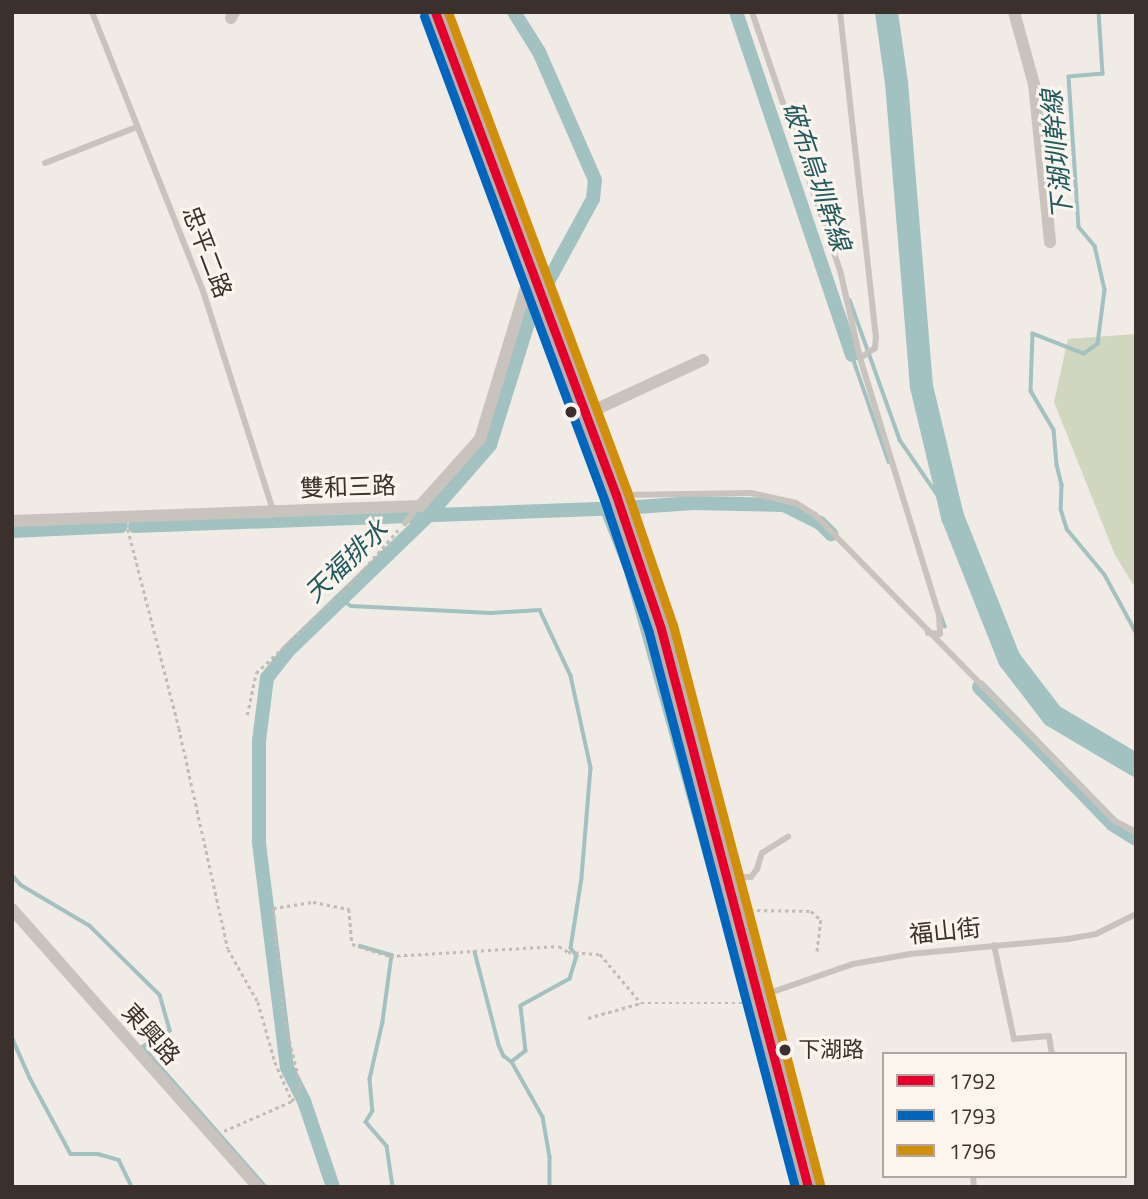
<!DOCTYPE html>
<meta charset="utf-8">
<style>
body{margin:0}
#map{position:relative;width:1148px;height:1199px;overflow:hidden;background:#f0ebe5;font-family:"Titillium Web","Noto Sans TC",sans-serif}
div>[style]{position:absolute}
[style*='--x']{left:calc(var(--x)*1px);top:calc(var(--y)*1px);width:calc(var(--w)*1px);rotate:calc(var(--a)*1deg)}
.green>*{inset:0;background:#d1d6bf}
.stream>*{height:3.5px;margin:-1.75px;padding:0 1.75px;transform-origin:1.75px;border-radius:1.75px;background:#a1c2c1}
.canal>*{height:14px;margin:-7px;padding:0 7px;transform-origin:7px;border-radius:7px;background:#a1c2c1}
.river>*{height:23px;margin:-11.5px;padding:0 11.5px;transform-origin:11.5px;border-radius:11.5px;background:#a1c2c1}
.path>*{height:2.5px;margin-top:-1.25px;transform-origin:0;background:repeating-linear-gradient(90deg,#c2bbb6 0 3.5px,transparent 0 7px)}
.lane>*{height:6px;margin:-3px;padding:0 3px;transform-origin:3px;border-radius:3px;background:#c9c3be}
.street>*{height:12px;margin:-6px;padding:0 6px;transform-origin:6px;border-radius:6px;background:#c9c3be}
.primary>*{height:18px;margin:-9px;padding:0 9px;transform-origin:9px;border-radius:9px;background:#b8b1ad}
.bus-1>*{height:9px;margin:-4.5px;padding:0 4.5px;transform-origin:4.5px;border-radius:4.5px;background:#e4002b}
.bus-2>*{height:9px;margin:-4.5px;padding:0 4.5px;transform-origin:4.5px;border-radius:4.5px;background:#0065bd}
.bus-3>*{height:9px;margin:-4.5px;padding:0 4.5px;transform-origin:4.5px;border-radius:4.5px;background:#d18e09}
.dots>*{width:19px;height:19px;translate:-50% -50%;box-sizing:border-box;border:4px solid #fbf5ee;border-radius:50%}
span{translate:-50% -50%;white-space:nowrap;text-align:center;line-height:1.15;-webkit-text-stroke:6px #fbf5ee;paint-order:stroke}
.bus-label{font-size:22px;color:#3b302b}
.left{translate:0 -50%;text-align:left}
.street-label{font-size:24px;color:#3b302b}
.water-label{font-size:26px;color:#1f5a5e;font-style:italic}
.frame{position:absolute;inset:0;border:14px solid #3b302b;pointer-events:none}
.legend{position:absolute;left:882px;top:1052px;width:245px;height:126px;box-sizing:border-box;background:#fbf5ee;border:2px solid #aea6a0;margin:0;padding:9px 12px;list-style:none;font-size:21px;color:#3b302b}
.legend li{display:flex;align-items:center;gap:14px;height:35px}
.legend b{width:35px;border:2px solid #aea6a0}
</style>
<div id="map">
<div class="green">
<div style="clip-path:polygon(1136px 334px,1136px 589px,1115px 555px,1054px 402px,1068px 339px)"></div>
</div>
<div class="stream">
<div style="--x:1099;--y:12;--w:62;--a:86.3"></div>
<div style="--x:1103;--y:74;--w:34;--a:175"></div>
<div style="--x:1069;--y:77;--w:150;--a:86.2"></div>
<div style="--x:1079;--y:227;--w:25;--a:50"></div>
<div style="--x:1095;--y:246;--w:45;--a:77.2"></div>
<div style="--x:1105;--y:290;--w:54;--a:97.4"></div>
<div style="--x:1098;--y:344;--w:17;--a:144"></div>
<div style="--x:1084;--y:354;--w:55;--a:-158.6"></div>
<div style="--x:1033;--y:334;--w:57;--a:92"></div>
<div style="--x:1031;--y:391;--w:45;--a:59.5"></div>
<div style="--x:1054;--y:430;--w:35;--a:85"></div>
<div style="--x:1057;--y:465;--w:21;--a:76"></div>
<div style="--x:1062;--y:485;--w:24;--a:92"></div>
<div style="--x:1061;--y:509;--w:21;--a:73"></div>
<div style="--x:1067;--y:529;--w:60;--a:50.4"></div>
<div style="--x:1105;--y:575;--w:65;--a:61.5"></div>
<div style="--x:850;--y:300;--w:149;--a:70.3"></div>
<div style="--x:900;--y:440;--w:92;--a:55.6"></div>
<div style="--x:852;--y:355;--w:113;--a:70.9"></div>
<div style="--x:602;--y:509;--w:66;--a:68.5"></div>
<div style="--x:626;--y:570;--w:511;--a:74.44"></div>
<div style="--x:763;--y:1062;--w:129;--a:76.1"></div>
<div style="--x:342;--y:599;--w:11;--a:38"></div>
<div style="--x:351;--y:606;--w:140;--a:2.9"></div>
<div style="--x:491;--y:613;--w:49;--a:-3.5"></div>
<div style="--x:540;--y:610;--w:73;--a:64.8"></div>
<div style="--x:571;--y:676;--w:94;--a:77.7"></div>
<div style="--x:591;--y:768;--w:110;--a:94.7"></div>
<div style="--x:582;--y:878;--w:71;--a:98.9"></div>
<div style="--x:571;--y:948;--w:10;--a:53"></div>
<div style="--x:577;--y:956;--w:24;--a:107"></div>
<div style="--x:570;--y:979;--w:56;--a:151.1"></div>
<div style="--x:521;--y:1006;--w:45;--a:83.7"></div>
<div style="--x:526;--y:1051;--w:18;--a:142"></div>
<div style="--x:512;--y:1062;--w:63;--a:60.6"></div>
<div style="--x:543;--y:1117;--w:41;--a:80.1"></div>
<div style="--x:550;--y:1157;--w:30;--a:90"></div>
<div style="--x:941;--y:615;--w:12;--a:70"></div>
<div style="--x:12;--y:875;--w:13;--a:48"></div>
<div style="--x:21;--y:885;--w:80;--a:30.7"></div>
<div style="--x:90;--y:926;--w:98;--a:44.6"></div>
<div style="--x:160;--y:995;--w:37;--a:74"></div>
<div style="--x:170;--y:1031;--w:31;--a:149"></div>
<div style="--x:143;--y:1047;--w:186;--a:48.7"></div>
<div style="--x:360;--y:946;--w:33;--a:16"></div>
<div style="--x:392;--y:955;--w:68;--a:97.7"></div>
<div style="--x:383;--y:1022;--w:58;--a:102.8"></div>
<div style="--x:370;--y:1079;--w:32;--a:85"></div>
<div style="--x:373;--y:1111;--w:13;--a:122"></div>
<div style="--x:366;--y:1122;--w:32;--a:49"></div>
<div style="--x:387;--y:1146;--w:41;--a:81.7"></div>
<div style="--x:475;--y:952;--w:96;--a:75.5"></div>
<div style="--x:499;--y:1045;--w:12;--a:66"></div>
<div style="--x:504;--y:1056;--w:10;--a:37"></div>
<div style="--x:12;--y:1037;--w:45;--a:66.3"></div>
<div style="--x:30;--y:1078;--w:86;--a:61.7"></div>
<div style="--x:71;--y:1154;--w:27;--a:0"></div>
<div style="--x:98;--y:1154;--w:22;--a:16"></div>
<div style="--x:119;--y:1160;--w:30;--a:64"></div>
</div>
<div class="canal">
<div style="--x:736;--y:12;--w:362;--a:71.3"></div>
<div style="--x:637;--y:507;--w:56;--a:-4.1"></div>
<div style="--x:693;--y:503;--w:91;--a:1.3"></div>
<div style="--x:784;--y:505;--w:40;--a:26.6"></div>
<div style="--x:820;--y:523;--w:16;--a:45"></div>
<div style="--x:135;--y:526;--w:470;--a:-2.1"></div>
<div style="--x:12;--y:531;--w:109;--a:-2.6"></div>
<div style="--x:979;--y:687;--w:191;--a:45.8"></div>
<div style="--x:1112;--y:824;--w:28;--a:32"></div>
<div style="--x:333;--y:1187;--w:91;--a:-108.6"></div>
<div style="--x:304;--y:1101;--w:37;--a:-117"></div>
<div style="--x:287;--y:1068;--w:228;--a:-97.1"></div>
<div style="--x:259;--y:842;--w:101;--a:-90"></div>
<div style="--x:259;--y:741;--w:64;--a:-82.8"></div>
<div style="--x:267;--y:678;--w:33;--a:-52"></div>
<div style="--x:287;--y:652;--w:197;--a:-44"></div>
<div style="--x:429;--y:515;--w:93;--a:-48.9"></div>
<div style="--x:490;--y:445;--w:138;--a:-72.7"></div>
<div style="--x:531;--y:313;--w:130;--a:-61.5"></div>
<div style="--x:593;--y:199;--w:19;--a:-84"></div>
<div style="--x:595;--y:180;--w:140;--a:-113.6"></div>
<div style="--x:539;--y:52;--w:47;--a:-122"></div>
</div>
<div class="river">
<div style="--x:886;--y:12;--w:71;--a:81.9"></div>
<div style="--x:896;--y:82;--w:305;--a:85.3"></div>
<div style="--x:921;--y:386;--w:134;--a:76.6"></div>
<div style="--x:952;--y:516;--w:154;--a:68.3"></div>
<div style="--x:1009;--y:659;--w:71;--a:52.5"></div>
<div style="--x:1052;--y:715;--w:98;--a:30.8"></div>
</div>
<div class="path">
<div style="--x:128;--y:529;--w:205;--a:75.6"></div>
<div style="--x:179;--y:728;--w:226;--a:77.5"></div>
<div style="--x:228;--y:949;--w:61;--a:60.5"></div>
<div style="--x:258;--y:1002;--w:62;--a:74.2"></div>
<div style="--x:275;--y:1062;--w:43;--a:66.4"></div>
<div style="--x:247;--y:715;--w:43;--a:-77.9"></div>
<div style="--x:256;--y:673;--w:129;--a:-43.1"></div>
<div style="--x:350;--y:585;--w:73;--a:-48.9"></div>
<div style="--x:750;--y:910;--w:61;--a:0.9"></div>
<div style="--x:811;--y:911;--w:13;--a:42"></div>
<div style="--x:821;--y:920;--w:32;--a:97"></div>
<div style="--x:588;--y:1018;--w:55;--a:-15.8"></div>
<div style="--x:224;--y:1131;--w:74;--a:-23.8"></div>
<div style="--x:292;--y:1101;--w:18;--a:-63"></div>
<div style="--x:300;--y:1085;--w:71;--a:-103.8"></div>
<div style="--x:283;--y:1016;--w:108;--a:-95.3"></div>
<div style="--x:273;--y:908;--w:40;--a:-8.5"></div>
<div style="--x:313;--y:902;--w:37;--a:11"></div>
<div style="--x:349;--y:909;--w:35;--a:85"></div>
<div style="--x:352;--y:944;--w:40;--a:18"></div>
<div style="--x:390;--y:956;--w:169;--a:-3.4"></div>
<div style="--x:559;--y:946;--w:11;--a:34"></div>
<div style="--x:568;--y:952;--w:32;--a:4"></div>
<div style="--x:600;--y:954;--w:64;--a:50.1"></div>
<div style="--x:641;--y:1003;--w:102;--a:0"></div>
</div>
<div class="lane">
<div style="--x:92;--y:12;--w:303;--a:68.3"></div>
<div style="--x:204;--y:294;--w:227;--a:72.3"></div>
<div style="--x:752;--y:12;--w:273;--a:71.2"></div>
<div style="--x:840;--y:270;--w:90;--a:77.2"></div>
<div style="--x:860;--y:358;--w:268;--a:72.9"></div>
<div style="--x:939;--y:614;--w:20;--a:87"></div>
<div style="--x:940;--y:634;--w:12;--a:-175"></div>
<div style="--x:840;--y:12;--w:326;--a:83.7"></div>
<div style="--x:876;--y:336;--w:12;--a:95"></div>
<div style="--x:875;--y:348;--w:18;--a:146"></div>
<div style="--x:45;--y:163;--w:99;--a:-21.4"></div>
<div style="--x:618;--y:495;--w:133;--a:-0.9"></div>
<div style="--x:751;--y:493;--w:46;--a:12.5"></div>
<div style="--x:796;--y:503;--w:22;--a:32"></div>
<div style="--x:815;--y:515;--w:429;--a:45.6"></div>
<div style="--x:1115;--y:821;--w:24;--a:28"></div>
<div style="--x:405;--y:523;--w:19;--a:-51"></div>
<div style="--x:729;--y:878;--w:22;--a:-3"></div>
<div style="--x:751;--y:877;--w:10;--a:-53"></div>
<div style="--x:757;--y:869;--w:17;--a:-73"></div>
<div style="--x:762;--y:853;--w:31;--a:-32"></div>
<div style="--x:994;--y:945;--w:96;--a:78"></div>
<div style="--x:1014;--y:1039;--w:35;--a:-5"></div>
<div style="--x:1049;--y:1036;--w:18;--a:81"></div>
<div style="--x:761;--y:996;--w:97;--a:-19.2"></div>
<div style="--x:853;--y:964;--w:58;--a:-10"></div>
<div style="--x:910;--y:954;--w:159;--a:-5.4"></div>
<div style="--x:1068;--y:939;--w:28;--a:-10"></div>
<div style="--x:1096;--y:934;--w:45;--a:-26.6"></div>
<div style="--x:973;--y:1176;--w:11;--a:85"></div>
</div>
<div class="street">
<div style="--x:1014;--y:12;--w:75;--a:74.5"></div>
<div style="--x:1034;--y:84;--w:159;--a:84.2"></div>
<div style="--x:231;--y:18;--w:7;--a:-63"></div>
<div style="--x:586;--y:414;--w:129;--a:-24.8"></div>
<div style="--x:12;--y:521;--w:408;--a:-2.1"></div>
<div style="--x:420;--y:506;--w:90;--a:-48.2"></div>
<div style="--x:480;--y:439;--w:176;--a:-73.1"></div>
<div style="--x:12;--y:909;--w:371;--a:48.5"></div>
</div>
<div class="primary">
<div style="--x:435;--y:12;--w:516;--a:69.46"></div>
<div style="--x:616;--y:495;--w:141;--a:71.4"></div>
<div style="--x:661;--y:629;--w:577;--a:75.24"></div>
</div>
<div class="bus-1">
<div style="--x:435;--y:12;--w:516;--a:69.46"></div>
<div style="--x:616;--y:495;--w:141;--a:71.4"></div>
<div style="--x:661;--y:629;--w:577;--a:75.24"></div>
</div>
<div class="bus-2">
<div style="--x:424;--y:16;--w:515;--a:69.56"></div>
<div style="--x:604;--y:499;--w:141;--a:71.4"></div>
<div style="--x:649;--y:633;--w:573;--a:75.24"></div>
</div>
<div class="bus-3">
<div style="--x:448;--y:12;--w:511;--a:69.51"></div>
<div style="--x:627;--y:491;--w:142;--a:71.1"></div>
<div style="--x:673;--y:625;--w:578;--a:75.27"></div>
</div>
<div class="dots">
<div style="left:571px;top:412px;background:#3b302b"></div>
<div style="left:785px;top:1050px;background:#3b302b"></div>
</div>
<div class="bus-label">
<span class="left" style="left:798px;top:1050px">下湖路</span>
</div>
<div class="street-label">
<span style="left:207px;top:252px;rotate:69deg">忠平二路</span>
<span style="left:348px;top:487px;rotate:-2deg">雙和三路</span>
<span style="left:945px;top:931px;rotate:-6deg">福山街</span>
<span style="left:151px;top:1034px;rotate:48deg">東興路</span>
</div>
<div class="water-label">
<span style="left:1057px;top:155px;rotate:-95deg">下湖圳幹線</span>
<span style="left:817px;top:176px;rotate:71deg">破布烏圳幹線</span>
<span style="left:346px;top:561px;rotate:-44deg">天福排水</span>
</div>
<div class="frame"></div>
<ul class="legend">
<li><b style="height:9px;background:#e4002b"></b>1792</li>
<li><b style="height:9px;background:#0065bd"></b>1793</li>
<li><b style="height:9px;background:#d18e09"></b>1796</li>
</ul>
</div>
